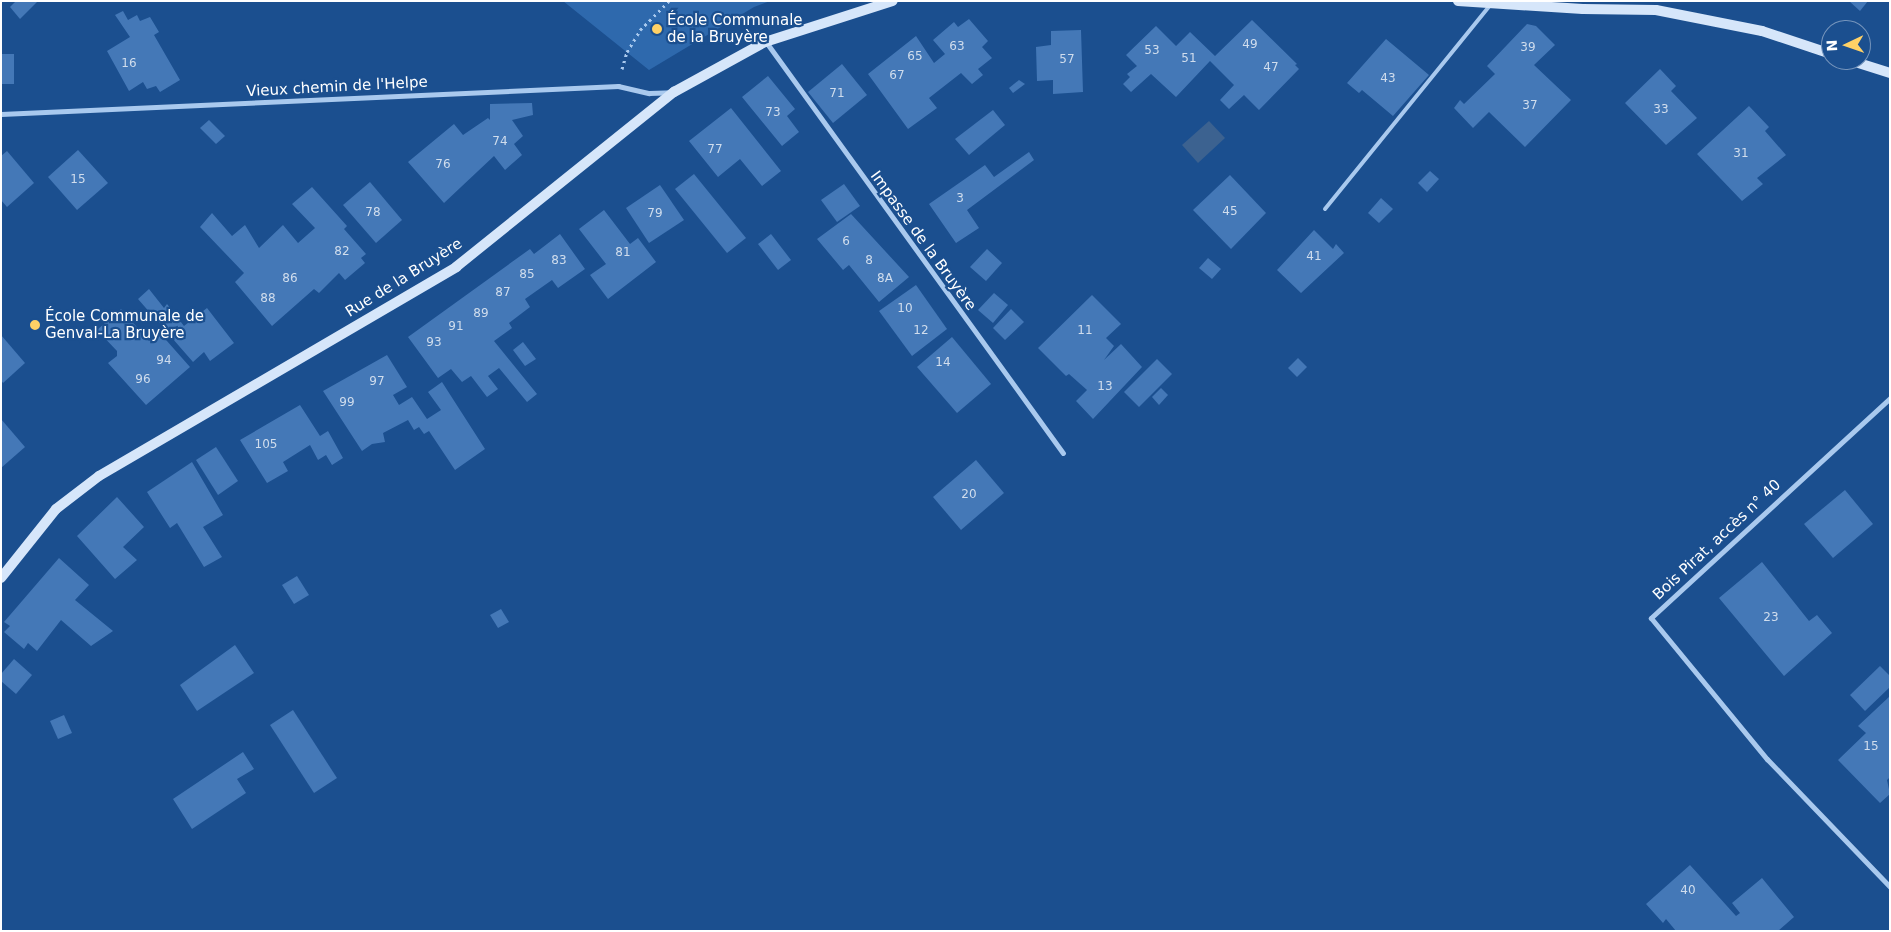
<!DOCTYPE html>
<meta charset="utf-8">
<style>
body{margin:0}
#map{position:relative;width:1891px;height:932px;overflow:hidden;background:#1b4f8f;font-family:"DejaVu Sans",sans-serif}
div>[style]{position:absolute}
[style*='--x']{left:calc(var(--x)*1px);top:calc(var(--y)*1px);width:calc(var(--w)*1px);rotate:calc(var(--a)*1deg)}
.green>*{inset:0;background:#2e69ad}
.water>*{inset:0;background:#3c6290}
.building>*{inset:0;background:#4478b7}
.path>*{height:3px;margin-top:-1.5px;transform-origin:0;background:repeating-linear-gradient(90deg,#a9c9ee 0 2.5px,transparent 0 6.5px)}
.lane>*{height:4px;margin:-2px;padding:0 2px;transform-origin:2px;border-radius:2px;background:#a9c9ee}
.street>*{height:5px;margin:-2.5px;padding:0 2.5px;transform-origin:2.5px;border-radius:2.5px;background:#a9c9ee}
.secondary>*{height:10px;margin:-5px;padding:0 5px;transform-origin:5px;border-radius:5px;background:#d6e6fa}
.dots>*{width:14px;height:14px;translate:-50% -50%;box-sizing:border-box;border:2px solid #1b4f8f;border-radius:50%}
span{translate:-50% -50%;white-space:nowrap;text-align:center;line-height:1.15;-webkit-text-stroke:4.5px #1b4f8f;paint-order:stroke}
.number-label{font-size:12px;color:#d0dded}
.number-label span{-webkit-text-stroke-width:0}
.poi-label{font-size:15px;color:#fff}
.left{translate:0 -50%;text-align:left}
.street-label{font-size:15px;color:#fff}
.frame{position:absolute;inset:0;border:2px solid #fff;pointer-events:none}
.north{position:absolute;left:1821px;top:20px;width:50px;height:50px;box-sizing:border-box;background:#1b4f8f;border:1px solid #7695bc;border-radius:50%;rotate:267deg;font-size:14px;font-weight:700;line-height:20px;text-align:center;color:#fff}
.north::after{content:'';display:block;margin:auto;width:18px;height:22px;background:#ffd166;clip-path:polygon(50% 0,100% 100%,50% 72%,0 100%)}
</style>
<div id="map">
<div class="green">
<div style="clip-path:polygon(563px 1px,770px 1px,754px 7px,649px 70px)"></div>
</div>
<div class="water">
<div style="clip-path:polygon(1209px 121px,1225px 138px,1198px 163px,1182px 145px)"></div>
</div>
<div class="building">
<div style="clip-path:polygon(16px 1px,38px 1px,20px 19px,10px 7px)"></div>
<div style="clip-path:polygon(1849px 1px,1868px 1px,1860px 11px)"></div>
<div style="clip-path:polygon(123px 11px,128px 20px,137px 15px,140px 21px,150px 17px,159px 32px,154px 35px,180px 80px,160px 92px,156px 86px,147px 89px,143px 82px,129px 91px,107px 51px,130px 37px,115px 15px)"></div>
<div style="clip-path:polygon(969px 19px,988px 41px,982px 47px,992px 58px,978px 69px,983px 75px,972px 84px,961px 73px,929px 98px,937px 108px,908px 129px,868px 74px,916px 36px,934px 63px,945px 54px,933px 40px,954px 22px,958px 27px)"></div>
<div style="clip-path:polygon(1252px 20px,1297px 64px,1295px 65px,1299px 69px,1259px 110px,1244px 95px,1229px 109px,1220px 100px,1234px 85px,1210px 61px,1176px 97px,1151px 74px,1131px 92px,1123px 84px,1130px 77px,1127px 74px,1137px 66px,1126px 55px,1156px 26px,1176px 46px,1190px 32px,1215px 56px)"></div>
<div style="clip-path:polygon(1527px 24px,1536px 26px,1555px 45px,1534px 65px,1571px 100px,1525px 147px,1489px 112px,1473px 128px,1454px 108px,1460px 100px,1464px 104px,1495px 74px,1487px 66px)"></div>
<div style="clip-path:polygon(1081px 30px,1083px 92px,1053px 94px,1053px 80px,1037px 81px,1036px 47px,1051px 45px,1051px 31px)"></div>
<div style="clip-path:polygon(1386px 39px,1429px 75px,1393px 116px,1362px 90px,1359px 93px,1347px 83px)"></div>
<div style="clip-path:polygon(1px 54px,14px 54px,14px 84px,1px 84px)"></div>
<div style="clip-path:polygon(842px 64px,867px 95px,833px 123px,808px 92px)"></div>
<div style="clip-path:polygon(1660px 69px,1676px 86px,1671px 91px,1697px 118px,1666px 145px,1625px 103px)"></div>
<div style="clip-path:polygon(768px 76px,795px 109px,787px 116px,799px 132px,782px 146px,742px 97px)"></div>
<div style="clip-path:polygon(1019px 80px,1025px 84px,1013px 93px,1009px 88px)"></div>
<div style="clip-path:polygon(532px 103px,533px 115px,512px 120px,523px 136px,514px 144px,522px 155px,505px 170px,494px 156px,444px 203px,408px 162px,454px 124px,463px 135px,488px 118px,490px 120px,490px 104px)"></div>
<div style="clip-path:polygon(1749px 106px,1769px 127px,1765px 131px,1786px 155px,1757px 178px,1763px 184px,1742px 201px,1697px 154px)"></div>
<div style="clip-path:polygon(731px 108px,781px 171px,762px 186px,740px 159px,718px 177px,689px 141px)"></div>
<div style="clip-path:polygon(993px 110px,1005px 125px,969px 155px,955px 139px)"></div>
<div style="clip-path:polygon(209px 120px,225px 136px,216px 144px,200px 128px)"></div>
<div style="clip-path:polygon(78px 150px,108px 183px,77px 210px,48px 177px)"></div>
<div style="clip-path:polygon(7px 151px,34px 183px,7px 207px,1px 200px,1px 156px)"></div>
<div style="clip-path:polygon(1029px 152px,1034px 160px,967px 210px,979px 228px,956px 243px,929px 204px,985px 165px,994px 177px)"></div>
<div style="clip-path:polygon(1430px 171px,1439px 179px,1427px 192px,1418px 183px)"></div>
<div style="clip-path:polygon(694px 174px,746px 238px,727px 253px,675px 189px)"></div>
<div style="clip-path:polygon(1230px 175px,1266px 213px,1231px 249px,1193px 210px)"></div>
<div style="clip-path:polygon(370px 182px,402px 220px,376px 243px,343px 205px)"></div>
<div style="clip-path:polygon(844px 184px,860px 206px,837px 222px,821px 200px)"></div>
<div style="clip-path:polygon(660px 185px,684px 220px,649px 243px,626px 208px)"></div>
<div style="clip-path:polygon(312px 187px,347px 226px,344px 229px,366px 254px,361px 258px,365px 263px,345px 280px,339px 273px,319px 293px,314px 289px,272px 326px,235px 282px,244px 273px,200px 227px,212px 213px,232px 236px,245px 225px,259px 248px,283px 225px,298px 243px,315px 228px,292px 204px)"></div>
<div style="clip-path:polygon(1381px 198px,1393px 209px,1379px 223px,1368px 213px)"></div>
<div style="clip-path:polygon(604px 210px,630px 244px,638px 238px,656px 262px,608px 299px,590px 275px,606px 264px,579px 229px)"></div>
<div style="clip-path:polygon(851px 214px,909px 277px,879px 302px,849px 265px,843px 270px,817px 239px)"></div>
<div style="clip-path:polygon(1314px 230px,1333px 249px,1336px 244px,1344px 253px,1301px 293px,1277px 270px)"></div>
<div style="clip-path:polygon(560px 234px,585px 269px,558px 288px,552px 280px,525px 299px,530px 307px,509px 323px,512px 328px,494px 341px,537px 394px,527px 402px,499px 368px,488px 376px,498px 389px,487px 397px,471px 376px,462px 382px,451px 369px,438px 378px,408px 337px,530px 249px,534px 254px)"></div>
<div style="clip-path:polygon(771px 234px,791px 260px,778px 270px,758px 244px)"></div>
<div style="clip-path:polygon(987px 249px,1002px 263px,986px 281px,970px 267px)"></div>
<div style="clip-path:polygon(1208px 258px,1221px 269px,1212px 279px,1199px 268px)"></div>
<div style="clip-path:polygon(916px 285px,947px 329px,912px 356px,879px 311px)"></div>
<div style="clip-path:polygon(149px 289px,164px 308px,167px 304px,184px 326px,207px 308px,234px 343px,210px 361px,204px 352px,193px 362px,138px 299px)"></div>
<div style="clip-path:polygon(994px 293px,1008px 305px,993px 323px,978px 310px)"></div>
<div style="clip-path:polygon(1092px 295px,1121px 324px,1106px 338px,1114px 346px,1104px 360px,1121px 344px,1142px 367px,1093px 419px,1076px 401px,1087px 390px,1069px 374px,1066px 376px,1038px 348px)"></div>
<div style="clip-path:polygon(121px 309px,149px 341px,159px 332px,190px 367px,146px 405px,108px 363px,117px 356px,117px 351px,97px 330px)"></div>
<div style="clip-path:polygon(1011px 309px,1024px 322px,1005px 340px,993px 328px)"></div>
<div style="clip-path:polygon(1px 335px,25px 363px,3px 383px,1px 380px)"></div>
<div style="clip-path:polygon(952px 337px,991px 384px,957px 413px,917px 367px)"></div>
<div style="clip-path:polygon(523px 342px,536px 359px,525px 366px,513px 350px)"></div>
<div style="clip-path:polygon(387px 355px,407px 387px,393px 395px,399px 405px,412px 397px,427px 419px,441px 410px,428px 392px,442px 382px,485px 449px,455px 470px,429px 431px,424px 434px,419px 427px,414px 430px,408px 420px,383px 433px,385px 442px,372px 444px,362px 451px,323px 391px)"></div>
<div style="clip-path:polygon(1298px 358px,1307px 367px,1297px 377px,1288px 368px)"></div>
<div style="clip-path:polygon(1157px 359px,1172px 374px,1139px 407px,1124px 392px)"></div>
<div style="clip-path:polygon(1161px 388px,1168px 395px,1159px 405px,1152px 397px)"></div>
<div style="clip-path:polygon(300px 405px,320px 436px,328px 431px,343px 458px,332px 465px,326px 455px,318px 460px,310px 445px,283px 462px,288px 471px,267px 483px,240px 440px)"></div>
<div style="clip-path:polygon(1px 419px,25px 447px,1px 468px)"></div>
<div style="clip-path:polygon(216px 447px,238px 481px,218px 495px,196px 460px)"></div>
<div style="clip-path:polygon(976px 460px,1004px 493px,961px 530px,933px 497px)"></div>
<div style="clip-path:polygon(192px 462px,223px 515px,203px 527px,222px 557px,204px 567px,177px 523px,170px 528px,147px 492px)"></div>
<div style="clip-path:polygon(1845px 490px,1873px 524px,1833px 558px,1804px 524px)"></div>
<div style="clip-path:polygon(117px 497px,144px 527px,123px 547px,137px 560px,115px 579px,77px 536px)"></div>
<div style="clip-path:polygon(59px 558px,89px 585px,75px 600px,113px 631px,91px 646px,61px 620px,37px 651px,28px 643px,24px 649px,4px 632px,10px 626px,4px 622px)"></div>
<div style="clip-path:polygon(1762px 562px,1809px 621px,1817px 615px,1832px 633px,1784px 676px,1719px 598px)"></div>
<div style="clip-path:polygon(297px 576px,309px 595px,294px 604px,282px 585px)"></div>
<div style="clip-path:polygon(501px 609px,509px 622px,498px 628px,490px 615px)"></div>
<div style="clip-path:polygon(235px 645px,254px 673px,197px 711px,180px 685px)"></div>
<div style="clip-path:polygon(14px 659px,32px 675px,16px 694px,1px 681px,1px 674px)"></div>
<div style="clip-path:polygon(1880px 666px,1890px 676px,1890px 687px,1865px 711px,1850px 695px)"></div>
<div style="clip-path:polygon(1890px 696px,1890px 777px,1887px 780px,1890px 794px,1880px 803px,1838px 760px,1866px 733px,1858px 726px)"></div>
<div style="clip-path:polygon(293px 710px,337px 778px,314px 793px,270px 725px)"></div>
<div style="clip-path:polygon(64px 715px,72px 733px,58px 739px,50px 721px)"></div>
<div style="clip-path:polygon(243px 752px,254px 769px,237px 779px,246px 793px,192px 829px,173px 799px)"></div>
<div style="clip-path:polygon(1690px 865px,1736px 916px,1740px 913px,1732px 903px,1762px 878px,1794px 917px,1778px 931px,1676px 931px,1666px 919px,1663px 923px,1646px 904px)"></div>
</div>
<div class="path">
<div style="--x:622;--y:69;--w:18;--a:-74"></div>
<div style="--x:627;--y:52;--w:26;--a:-59"></div>
<div style="--x:640;--y:30;--w:41;--a:-45"></div>
</div>
<div class="lane">
<div style="--x:1325;--y:209;--w:262;--a:-51"></div>
</div>
<div class="street">
<div style="--x:766;--y:42;--w:507;--a:54.15"></div>
<div style="--x:1;--y:114;--w:618;--a:-2.6"></div>
<div style="--x:618;--y:86;--w:32;--a:13"></div>
<div style="--x:649;--y:93;--w:23;--a:-2"></div>
<div style="--x:1890;--y:398;--w:325;--a:137.4"></div>
<div style="--x:1651;--y:618;--w:183;--a:50.6"></div>
<div style="--x:1767;--y:759;--w:178;--a:46.1"></div>
</div>
<div class="secondary">
<div style="--x:1458;--y:1;--w:125;--a:3.7"></div>
<div style="--x:1583;--y:9;--w:73;--a:0.8"></div>
<div style="--x:1656;--y:10;--w:108;--a:11.2"></div>
<div style="--x:1762;--y:31;--w:73;--a:18.4"></div>
<div style="--x:1849;--y:60;--w:43;--a:17.6"></div>
<div style="--x:1;--y:578;--w:88;--a:-51.4"></div>
<div style="--x:56;--y:509;--w:54;--a:-37.5"></div>
<div style="--x:99;--y:476;--w:414;--a:-30.3"></div>
<div style="--x:456;--y:267;--w:280;--a:-38.8"></div>
<div style="--x:674;--y:92;--w:104;--a:-28.8"></div>
<div style="--x:765;--y:42;--w:134;--a:-17.8"></div>
</div>
<div class="dots">
<div style="left:657px;top:29px;background:#ffd166"></div>
<div style="left:35px;top:325px;background:#ffd166"></div>
</div>
<div class="number-label">
<span style="left:1250px;top:45px">49</span>
<span style="left:957px;top:47px">63</span>
<span style="left:1528px;top:48px">39</span>
<span style="left:1152px;top:51px">53</span>
<span style="left:915px;top:57px">65</span>
<span style="left:1189px;top:59px">51</span>
<span style="left:1067px;top:60px">57</span>
<span style="left:129px;top:64px">16</span>
<span style="left:1271px;top:68px">47</span>
<span style="left:897px;top:76px">67</span>
<span style="left:1388px;top:79px">43</span>
<span style="left:837px;top:94px">71</span>
<span style="left:1530px;top:106px">37</span>
<span style="left:1661px;top:110px">33</span>
<span style="left:773px;top:113px">73</span>
<span style="left:500px;top:142px">74</span>
<span style="left:715px;top:150px">77</span>
<span style="left:1741px;top:154px">31</span>
<span style="left:443px;top:165px">76</span>
<span style="left:78px;top:180px">15</span>
<span style="left:960px;top:199px">3</span>
<span style="left:1230px;top:212px">45</span>
<span style="left:373px;top:213px">78</span>
<span style="left:655px;top:214px">79</span>
<span style="left:846px;top:242px">6</span>
<span style="left:342px;top:252px">82</span>
<span style="left:623px;top:253px">81</span>
<span style="left:1314px;top:257px">41</span>
<span style="left:559px;top:261px">83</span>
<span style="left:869px;top:261px">8</span>
<span style="left:527px;top:275px">85</span>
<span style="left:290px;top:279px">86</span>
<span style="left:885px;top:279px">8A</span>
<span style="left:503px;top:293px">87</span>
<span style="left:268px;top:299px">88</span>
<span style="left:905px;top:309px">10</span>
<span style="left:481px;top:314px">89</span>
<span style="left:456px;top:327px">91</span>
<span style="left:921px;top:331px">12</span>
<span style="left:1085px;top:331px">11</span>
<span style="left:434px;top:343px">93</span>
<span style="left:164px;top:361px">94</span>
<span style="left:943px;top:363px">14</span>
<span style="left:143px;top:380px">96</span>
<span style="left:377px;top:382px">97</span>
<span style="left:1105px;top:387px">13</span>
<span style="left:347px;top:403px">99</span>
<span style="left:266px;top:445px">105</span>
<span style="left:969px;top:495px">20</span>
<span style="left:1771px;top:618px">23</span>
<span style="left:1871px;top:747px">15</span>
<span style="left:1688px;top:891px">40</span>
</div>
<div class="poi-label">
<span class="left" style="left:667px;top:29px">École Communale<br>de la Bruyère</span>
<span class="left" style="left:45px;top:325px">École Communale de<br>Genval-La Bruyère</span>
</div>
<div class="street-label">
<span style="left:337px;top:87px;rotate:-3deg">Vieux chemin de l'Helpe</span>
<span style="left:923px;top:241px;rotate:54deg">Impasse de la Bruyère</span>
<span style="left:404px;top:278px;rotate:-32deg">Rue de la Bruyère</span>
<span style="left:1717px;top:540px;rotate:-43deg">Bois Pirat, accès n° 40</span>
</div>
<div class="frame"></div>
<div class="north">N</div>
</div>
